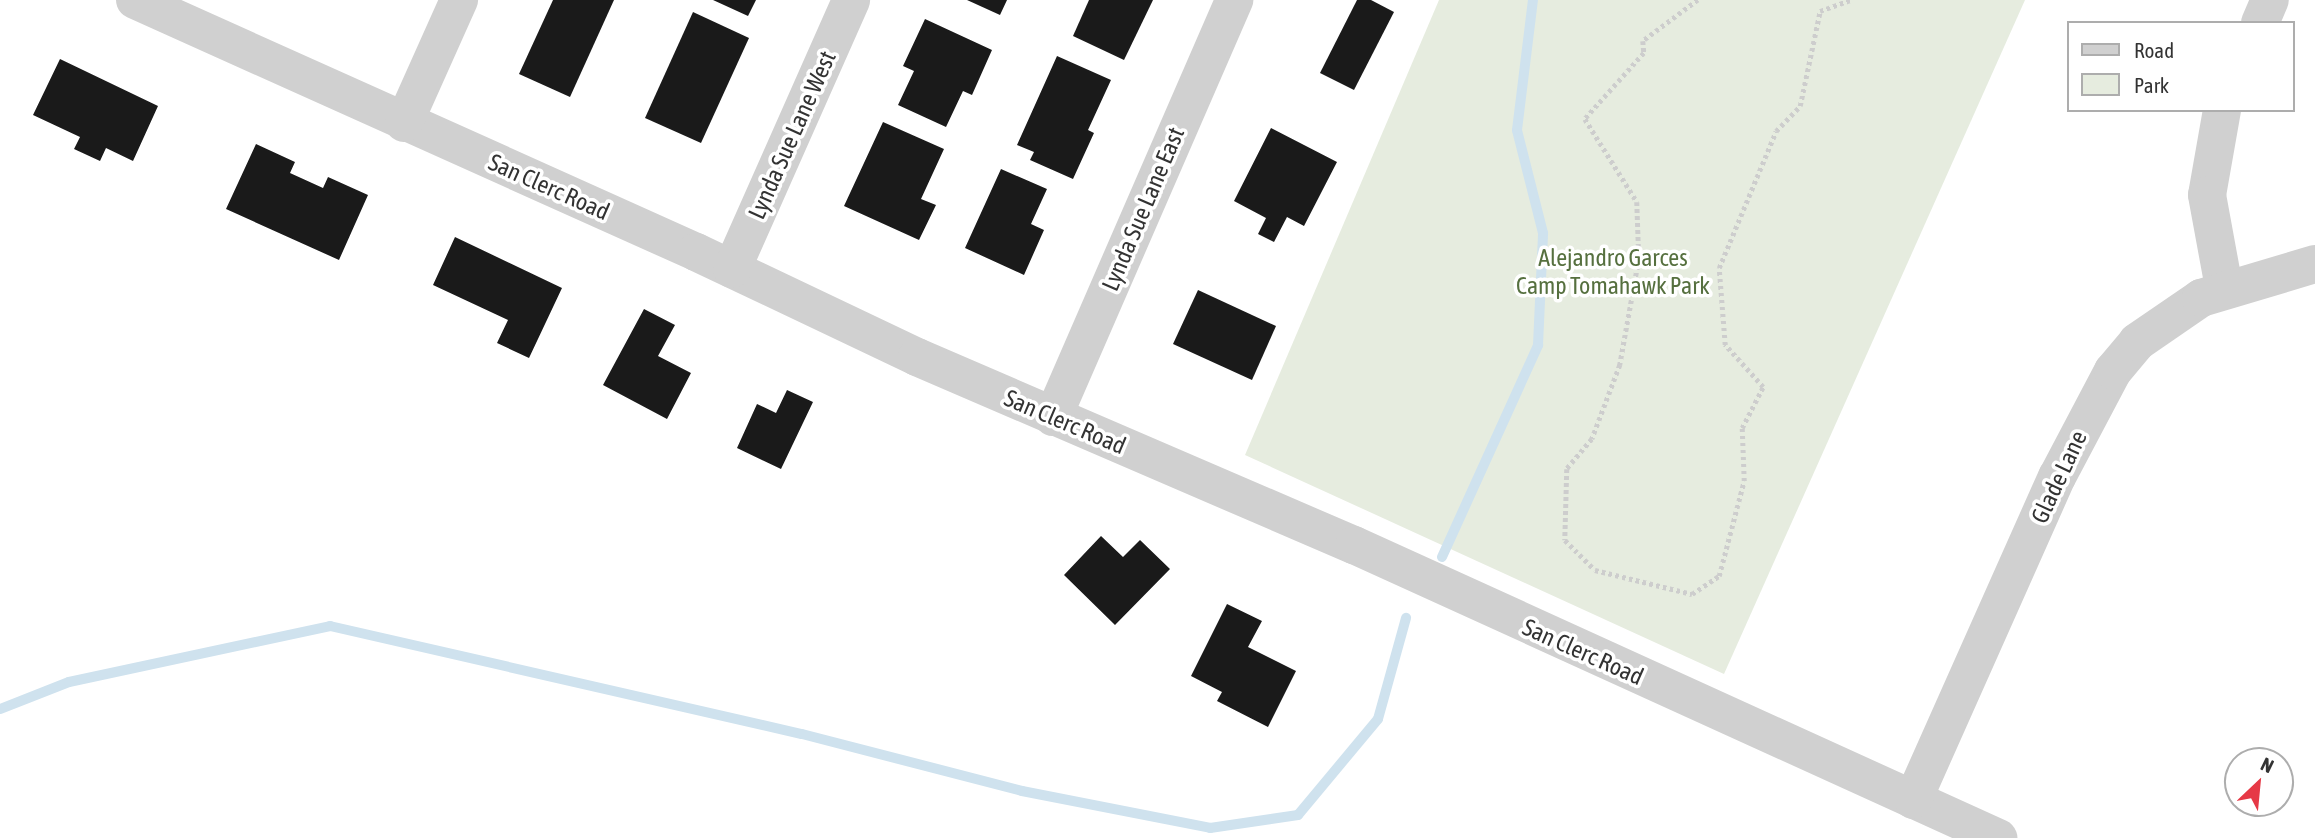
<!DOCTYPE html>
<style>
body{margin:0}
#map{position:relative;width:2315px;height:838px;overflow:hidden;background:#fff;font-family:"Asap Condensed",sans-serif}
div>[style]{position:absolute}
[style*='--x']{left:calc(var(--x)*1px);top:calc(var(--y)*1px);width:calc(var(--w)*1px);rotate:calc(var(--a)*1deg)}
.green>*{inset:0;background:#e6ecdf}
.stream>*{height:10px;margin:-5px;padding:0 5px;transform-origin:5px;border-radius:5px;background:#cfe2ee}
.building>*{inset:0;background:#1a1a1a}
.path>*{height:4.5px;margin-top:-2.25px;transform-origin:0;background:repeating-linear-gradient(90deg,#cdcdcd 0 3.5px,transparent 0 7px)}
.street>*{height:38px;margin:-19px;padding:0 19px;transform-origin:19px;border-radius:19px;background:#d0d0d0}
span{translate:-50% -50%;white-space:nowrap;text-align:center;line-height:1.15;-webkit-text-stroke:7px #fff;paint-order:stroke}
.street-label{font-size:24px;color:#333}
.park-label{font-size:24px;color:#56703f}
.legend{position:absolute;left:2067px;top:21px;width:228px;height:91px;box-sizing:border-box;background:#fff;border:2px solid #adadad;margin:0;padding:9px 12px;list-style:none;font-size:21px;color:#333}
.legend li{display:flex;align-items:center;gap:14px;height:35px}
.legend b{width:35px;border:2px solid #adadad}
.north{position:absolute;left:2224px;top:747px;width:70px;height:70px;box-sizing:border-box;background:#fff;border:2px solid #adadad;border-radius:50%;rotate:26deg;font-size:19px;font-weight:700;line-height:28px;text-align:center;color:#333}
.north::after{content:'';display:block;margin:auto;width:24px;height:32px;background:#e63946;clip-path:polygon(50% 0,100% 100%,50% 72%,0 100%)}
</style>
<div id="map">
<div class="green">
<div style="clip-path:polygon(1439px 0,2025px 0,1724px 674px,1245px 455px)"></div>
</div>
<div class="stream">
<div style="--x:1442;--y:557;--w:233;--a:-65.6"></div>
<div style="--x:1538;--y:345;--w:112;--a:-87.4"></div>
<div style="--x:1543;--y:233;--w:106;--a:-104.2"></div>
<div style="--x:1517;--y:130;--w:131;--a:-83"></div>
<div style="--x:0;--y:709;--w:74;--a:-21.4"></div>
<div style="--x:69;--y:682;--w:267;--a:-12.1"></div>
<div style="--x:330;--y:626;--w:484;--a:12.9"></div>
<div style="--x:802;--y:734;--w:227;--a:14.5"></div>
<div style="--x:1022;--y:791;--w:192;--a:11.1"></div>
<div style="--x:1210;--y:828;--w:89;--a:-8.4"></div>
<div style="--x:1298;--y:815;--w:125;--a:-50.2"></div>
<div style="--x:1378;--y:719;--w:105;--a:-74.5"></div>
</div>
<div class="building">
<div style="clip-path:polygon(553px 0,614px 0,570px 97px,519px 74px)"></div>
<div style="clip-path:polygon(713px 0,756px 0,748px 16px)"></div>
<div style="clip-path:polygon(967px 0,1007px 0,1000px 15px)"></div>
<div style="clip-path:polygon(1089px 0,1153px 0,1124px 60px,1073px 36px)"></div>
<div style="clip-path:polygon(1357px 0,1371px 0,1394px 12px,1354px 90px,1320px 73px)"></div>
<div style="clip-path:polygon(693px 12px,749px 38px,701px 143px,645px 118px)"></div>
<div style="clip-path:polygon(925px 19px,992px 50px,972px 95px,963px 91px,946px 127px,898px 105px,914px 71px,903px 66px)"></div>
<div style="clip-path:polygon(1057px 56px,1111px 80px,1088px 130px,1094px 133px,1073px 179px,1030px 160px,1034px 152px,1017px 145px)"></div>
<div style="clip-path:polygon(60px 59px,158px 106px,133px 161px,106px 148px,100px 161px,74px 149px,80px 137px,33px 115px)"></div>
<div style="clip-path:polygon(883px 122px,944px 149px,921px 199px,936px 205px,919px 240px,844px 206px)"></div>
<div style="clip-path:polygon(1271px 128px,1337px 162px,1304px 226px,1287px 217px,1274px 242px,1258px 234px,1266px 218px,1234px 201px)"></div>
<div style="clip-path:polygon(256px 144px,295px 162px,290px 173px,323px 188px,328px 177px,368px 195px,339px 260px,226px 209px)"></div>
<div style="clip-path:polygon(1001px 169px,1047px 189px,1031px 224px,1044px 230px,1024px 275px,965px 248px)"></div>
<div style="clip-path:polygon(455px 237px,562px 288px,529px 358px,497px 343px,508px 320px,433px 285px)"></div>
<div style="clip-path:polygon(1198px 290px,1276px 326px,1252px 380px,1173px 344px)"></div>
<div style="clip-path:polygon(644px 309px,675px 325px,658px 356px,691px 373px,667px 419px,603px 385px)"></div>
<div style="clip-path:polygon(787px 390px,813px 402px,781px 469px,737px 448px,757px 404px,776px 413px)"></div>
<div style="clip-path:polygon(1101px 536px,1123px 557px,1140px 540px,1170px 569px,1115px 625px,1064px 575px)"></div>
<div style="clip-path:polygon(1227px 604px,1262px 621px,1248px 647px,1296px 671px,1268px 727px,1217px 701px,1222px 692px,1191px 676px)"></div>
</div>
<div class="path">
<div style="--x:1698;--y:0;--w:69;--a:143.3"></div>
<div style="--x:1643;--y:41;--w:12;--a:85"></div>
<div style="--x:1644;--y:53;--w:89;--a:131.8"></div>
<div style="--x:1585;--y:119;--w:98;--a:57.9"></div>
<div style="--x:1637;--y:202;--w:57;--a:88"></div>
<div style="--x:1639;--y:259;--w:108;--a:100.2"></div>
<div style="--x:1620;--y:365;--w:79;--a:110.7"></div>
<div style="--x:1592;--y:439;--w:39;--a:130"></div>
<div style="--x:1567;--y:469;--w:71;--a:91.6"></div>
<div style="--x:1565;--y:540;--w:42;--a:45"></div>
<div style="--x:1595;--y:570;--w:100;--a:13.9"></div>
<div style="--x:1692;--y:594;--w:32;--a:-34"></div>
<div style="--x:1719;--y:576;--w:98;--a:-75.3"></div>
<div style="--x:1744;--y:481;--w:53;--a:-92.2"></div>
<div style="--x:1742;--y:428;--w:46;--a:-62.9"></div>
<div style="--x:1763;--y:387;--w:57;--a:-132.1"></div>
<div style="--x:1725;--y:345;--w:77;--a:-94.5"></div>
<div style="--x:1719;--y:268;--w:148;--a:-67.4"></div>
<div style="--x:1776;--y:131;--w:35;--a:-46"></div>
<div style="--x:1800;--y:106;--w:97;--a:-78.1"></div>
<div style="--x:1820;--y:11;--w:32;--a:-20"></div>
</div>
<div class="street">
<div style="--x:135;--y:0;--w:615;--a:24.19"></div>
<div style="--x:696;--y:252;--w:245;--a:25.4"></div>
<div style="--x:917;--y:357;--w:476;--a:23.3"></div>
<div style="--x:1354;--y:545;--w:708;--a:24.46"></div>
<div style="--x:2260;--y:23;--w:25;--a:-67"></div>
<div style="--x:2222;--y:110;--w:86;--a:100"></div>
<div style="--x:2207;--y:195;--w:95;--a:79.6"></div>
<div style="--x:404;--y:123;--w:135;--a:-65.9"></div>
<div style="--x:732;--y:269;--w:294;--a:-66.1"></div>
<div style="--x:1053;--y:417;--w:455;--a:-66.5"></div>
<div style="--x:1913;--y:800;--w:354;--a:-66"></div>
<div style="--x:2057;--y:477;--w:120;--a:-62.2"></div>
<div style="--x:2113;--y:371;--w:38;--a:-50"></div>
<div style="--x:2137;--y:342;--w:78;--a:-34.5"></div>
<div style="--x:2201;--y:298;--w:119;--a:-16.6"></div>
</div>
<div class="street-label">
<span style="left:792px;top:135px;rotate:-66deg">Lynda Sue Lane West</span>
<span style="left:549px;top:187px;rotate:24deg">San Clerc Road</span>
<span style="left:1143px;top:209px;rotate:-67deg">Lynda Sue Lane East</span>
<span style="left:1065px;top:422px;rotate:23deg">San Clerc Road</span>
<span style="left:2059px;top:477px;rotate:-65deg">Glade Lane</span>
<span style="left:1583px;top:652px;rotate:24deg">San Clerc Road</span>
</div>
<div class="park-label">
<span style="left:1613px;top:272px">Alejandro Garces<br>Camp Tomahawk Park</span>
</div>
<ul class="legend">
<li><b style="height:9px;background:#d0d0d0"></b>Road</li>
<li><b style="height:19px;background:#e6ecdf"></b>Park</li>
</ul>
<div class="north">N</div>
</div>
